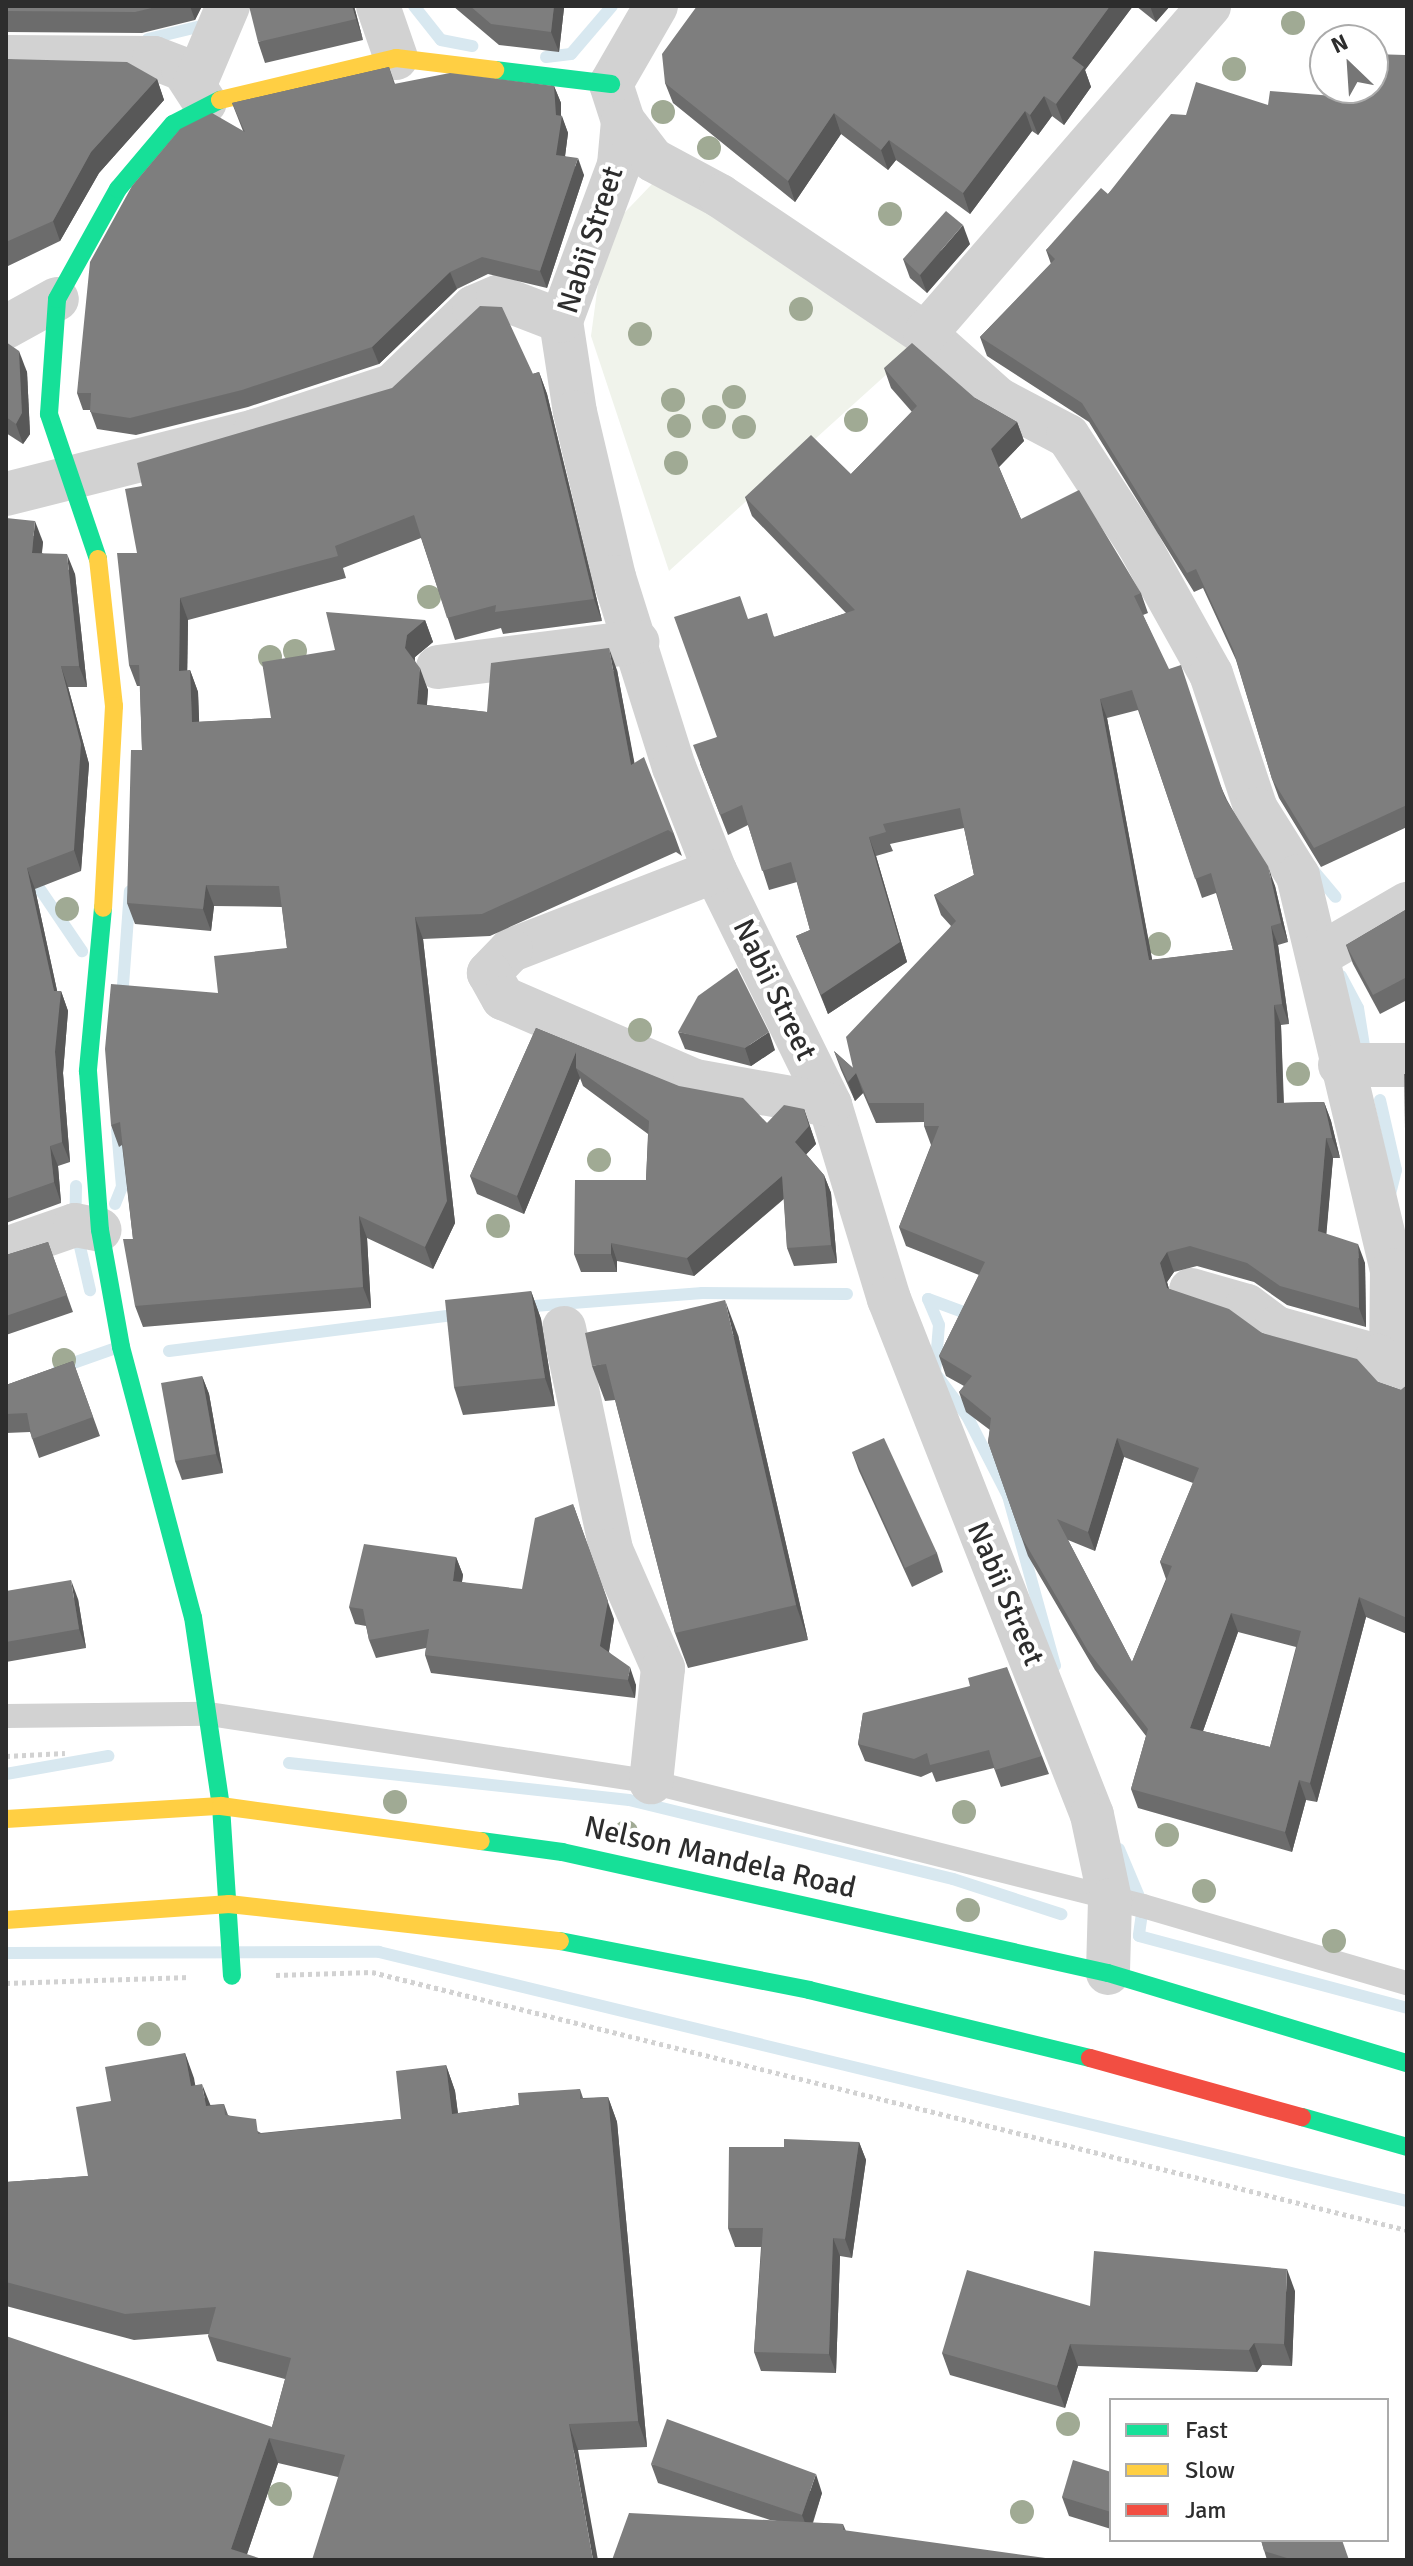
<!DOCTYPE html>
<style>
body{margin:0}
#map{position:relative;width:1413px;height:2566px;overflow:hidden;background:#fff;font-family:Signika,sans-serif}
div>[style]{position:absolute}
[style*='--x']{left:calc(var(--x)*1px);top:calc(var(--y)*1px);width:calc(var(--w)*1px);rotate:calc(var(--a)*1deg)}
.green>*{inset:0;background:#f0f3eb}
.stream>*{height:12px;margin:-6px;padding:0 6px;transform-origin:6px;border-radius:6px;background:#d8e8f0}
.path>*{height:5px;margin-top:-2.5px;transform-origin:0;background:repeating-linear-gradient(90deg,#d2d2d2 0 4px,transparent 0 8px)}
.lane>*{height:24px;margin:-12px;padding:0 12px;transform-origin:12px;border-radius:12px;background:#d2d2d2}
.street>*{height:44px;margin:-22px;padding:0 22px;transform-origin:22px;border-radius:22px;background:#d2d2d2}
.fast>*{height:18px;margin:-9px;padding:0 9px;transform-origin:9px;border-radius:9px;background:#16e098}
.slow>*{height:18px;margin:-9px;padding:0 9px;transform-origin:9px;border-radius:9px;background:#ffcf43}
.jam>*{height:18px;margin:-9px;padding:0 9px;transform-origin:9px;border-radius:9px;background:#f24e42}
.trees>*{width:24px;height:24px;margin:-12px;border-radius:50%;background:#a0aa94}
.wall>*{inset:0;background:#6c6c6c}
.shaded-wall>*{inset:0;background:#585858}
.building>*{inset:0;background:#7e7e7e}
span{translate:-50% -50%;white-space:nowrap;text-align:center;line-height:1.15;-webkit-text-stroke:8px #fff;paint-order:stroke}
.street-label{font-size:30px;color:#2d2d2d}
.frame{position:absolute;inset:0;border:8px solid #2d2d2d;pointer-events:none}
.legend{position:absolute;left:1109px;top:2398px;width:280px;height:144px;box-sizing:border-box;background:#fff;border:2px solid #ababab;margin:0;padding:10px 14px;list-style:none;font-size:24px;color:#2d2d2d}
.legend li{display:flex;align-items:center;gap:16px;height:40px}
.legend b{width:40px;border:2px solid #ababab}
.north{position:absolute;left:1309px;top:24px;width:80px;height:80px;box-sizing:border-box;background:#fff;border:2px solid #ababab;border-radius:50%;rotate:335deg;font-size:22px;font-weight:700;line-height:32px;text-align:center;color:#2d2d2d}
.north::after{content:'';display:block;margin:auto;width:28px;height:36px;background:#767676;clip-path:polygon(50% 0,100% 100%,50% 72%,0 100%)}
</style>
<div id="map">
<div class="green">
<div style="clip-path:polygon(653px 183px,940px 326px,669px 571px,591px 336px,605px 233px)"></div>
</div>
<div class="stream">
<div style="--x:414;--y:6;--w:43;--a:51.5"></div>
<div style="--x:441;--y:40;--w:32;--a:11"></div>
<div style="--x:148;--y:39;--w:64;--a:-13.6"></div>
<div style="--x:546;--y:57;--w:25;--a:-7"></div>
<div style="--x:571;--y:54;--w:63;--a:-49.5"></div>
<div style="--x:1313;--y:870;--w:35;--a:50"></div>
<div style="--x:31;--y:876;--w:91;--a:55.8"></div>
<div style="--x:1341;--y:976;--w:36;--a:62"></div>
<div style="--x:1358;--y:1008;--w:37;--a:81"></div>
<div style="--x:122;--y:999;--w:108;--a:-85.8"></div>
<div style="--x:1380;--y:1100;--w:72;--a:77.1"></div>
<div style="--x:1396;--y:1170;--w:25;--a:104"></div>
<div style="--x:76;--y:1186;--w:39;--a:91"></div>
<div style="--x:75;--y:1225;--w:67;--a:77"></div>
<div style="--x:115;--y:1204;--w:18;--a:-68"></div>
<div style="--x:122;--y:1187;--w:58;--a:-94.9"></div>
<div style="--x:928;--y:1299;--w:28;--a:67"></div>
<div style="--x:939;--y:1325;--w:48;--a:94.8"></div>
<div style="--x:935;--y:1373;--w:54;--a:53.3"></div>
<div style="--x:967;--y:1416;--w:90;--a:62.9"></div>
<div style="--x:1008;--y:1496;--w:176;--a:74.5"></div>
<div style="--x:928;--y:1299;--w:49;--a:20.3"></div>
<div style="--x:521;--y:1307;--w:182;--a:-4.4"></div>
<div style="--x:702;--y:1293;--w:145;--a:0.4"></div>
<div style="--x:169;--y:1351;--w:296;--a:-7.2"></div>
<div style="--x:59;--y:1368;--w:57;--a:-19.4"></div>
<div style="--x:289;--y:1763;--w:342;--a:6.2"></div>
<div style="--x:629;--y:1800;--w:333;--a:13.7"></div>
<div style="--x:953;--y:1879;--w:114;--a:18"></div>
<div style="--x:6;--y:1774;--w:104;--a:-10"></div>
<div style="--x:1119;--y:1849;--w:62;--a:67.2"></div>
<div style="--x:1143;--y:1906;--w:30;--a:98"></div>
<div style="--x:1139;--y:1936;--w:278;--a:15"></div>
<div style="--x:6;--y:1953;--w:373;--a:-0.2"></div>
<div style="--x:379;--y:1952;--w:1058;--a:13.62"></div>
</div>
<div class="path">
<div style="--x:6;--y:1756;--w:59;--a:-2.9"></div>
<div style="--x:276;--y:1975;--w:96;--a:-1.8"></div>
<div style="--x:372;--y:1972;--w:1067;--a:14"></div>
<div style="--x:6;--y:1983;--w:184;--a:-1.9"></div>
</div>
<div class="lane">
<div style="--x:6;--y:1716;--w:203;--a:-0.6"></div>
<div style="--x:209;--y:1714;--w:447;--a:8.7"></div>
<div style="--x:651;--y:1782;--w:507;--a:14.15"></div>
<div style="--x:1143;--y:1906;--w:275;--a:16.3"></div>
</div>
<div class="street">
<div style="--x:378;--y:6;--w:55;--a:70.9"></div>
<div style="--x:656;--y:6;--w:90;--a:120"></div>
<div style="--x:611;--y:84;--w:39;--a:72"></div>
<div style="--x:623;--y:121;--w:44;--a:95.2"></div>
<div style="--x:619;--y:165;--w:166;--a:110.4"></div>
<div style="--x:561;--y:321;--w:92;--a:81.3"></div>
<div style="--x:575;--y:412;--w:170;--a:76.7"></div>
<div style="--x:614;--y:577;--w:199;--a:72.5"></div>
<div style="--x:674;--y:767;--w:112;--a:68.5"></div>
<div style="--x:715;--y:871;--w:261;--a:63.8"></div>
<div style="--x:830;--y:1105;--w:203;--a:73.1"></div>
<div style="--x:889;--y:1299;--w:554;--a:68.52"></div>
<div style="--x:1092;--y:1815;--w:87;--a:78"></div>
<div style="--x:1110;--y:1900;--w:73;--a:91.6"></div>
<div style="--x:6;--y:57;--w:148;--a:0.4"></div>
<div style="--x:154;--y:58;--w:31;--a:21"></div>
<div style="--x:183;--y:69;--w:40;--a:57.1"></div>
<div style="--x:195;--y:84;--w:85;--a:-67.1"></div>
<div style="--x:623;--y:121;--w:49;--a:52.4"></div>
<div style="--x:653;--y:160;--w:76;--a:28.2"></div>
<div style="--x:720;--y:196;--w:247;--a:33.9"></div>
<div style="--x:925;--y:334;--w:98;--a:41.7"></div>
<div style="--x:998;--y:399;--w:79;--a:27.9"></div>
<div style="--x:1068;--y:436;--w:128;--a:56.8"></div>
<div style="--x:1138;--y:543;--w:150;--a:60.9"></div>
<div style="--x:1211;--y:674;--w:142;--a:71.6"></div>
<div style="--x:1256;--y:809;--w:79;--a:57.9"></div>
<div style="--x:1298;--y:876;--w:405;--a:76.6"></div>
<div style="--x:1392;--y:1270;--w:98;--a:90.6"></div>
<div style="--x:6;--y:327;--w:58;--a:-28.8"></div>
<div style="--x:925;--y:334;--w:434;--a:-49.1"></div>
<div style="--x:6;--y:494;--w:257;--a:-14.2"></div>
<div style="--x:255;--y:431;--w:144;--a:-18.2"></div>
<div style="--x:392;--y:386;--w:114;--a:-43.9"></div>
<div style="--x:474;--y:307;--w:26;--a:-23"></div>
<div style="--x:498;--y:297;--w:67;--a:20.9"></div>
<div style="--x:438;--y:667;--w:201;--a:-7.2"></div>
<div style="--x:715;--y:871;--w:219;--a:158.8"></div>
<div style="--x:511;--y:950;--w:32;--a:134"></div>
<div style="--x:489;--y:973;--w:29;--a:61"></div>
<div style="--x:503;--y:998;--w:209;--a:23.4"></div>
<div style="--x:695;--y:1081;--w:137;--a:10.1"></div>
<div style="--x:1319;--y:955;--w:102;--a:-30.1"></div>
<div style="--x:1340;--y:1065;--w:67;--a:0"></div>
<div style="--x:6;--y:1249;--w:73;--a:-19.2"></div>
<div style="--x:75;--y:1225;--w:25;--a:11"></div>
<div style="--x:1191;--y:1290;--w:58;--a:15.9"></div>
<div style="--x:1247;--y:1306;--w:36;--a:37"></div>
<div style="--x:1276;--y:1328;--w:106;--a:15.4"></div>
<div style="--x:1378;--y:1356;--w:38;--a:49"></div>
<div style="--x:564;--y:1328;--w:227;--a:78"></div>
<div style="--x:611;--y:1550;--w:129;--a:66.2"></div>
<div style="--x:663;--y:1668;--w:115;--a:96"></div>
</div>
<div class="fast">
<div style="--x:495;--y:70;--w:117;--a:6.9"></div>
<div style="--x:98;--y:559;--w:153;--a:-108.7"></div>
<div style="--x:49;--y:414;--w:115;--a:-86"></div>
<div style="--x:57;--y:299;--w:126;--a:-61"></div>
<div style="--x:118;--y:189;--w:85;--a:-49.8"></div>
<div style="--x:173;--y:124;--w:53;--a:-27.1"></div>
<div style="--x:103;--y:908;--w:164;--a:95.3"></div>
<div style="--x:88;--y:1071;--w:159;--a:85.7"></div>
<div style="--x:100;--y:1230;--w:119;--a:79.8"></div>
<div style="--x:121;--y:1347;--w:279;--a:75.1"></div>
<div style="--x:193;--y:1617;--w:191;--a:81.6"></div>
<div style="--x:221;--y:1806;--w:170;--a:86.3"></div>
<div style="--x:481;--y:1841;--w:82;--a:7.7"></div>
<div style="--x:562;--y:1852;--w:559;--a:12.5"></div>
<div style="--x:1108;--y:1973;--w:312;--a:16.8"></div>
<div style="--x:560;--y:1941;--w:254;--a:11.1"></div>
<div style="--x:809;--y:1990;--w:289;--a:13.6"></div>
<div style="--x:1302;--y:2117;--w:109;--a:15.9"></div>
</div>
<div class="slow">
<div style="--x:220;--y:100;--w:181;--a:-13.4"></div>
<div style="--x:396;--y:58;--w:100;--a:6.9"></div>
<div style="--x:98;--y:559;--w:148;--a:83.8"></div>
<div style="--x:114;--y:706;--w:202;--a:93.1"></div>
<div style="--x:6;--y:1819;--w:215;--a:-3.5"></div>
<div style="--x:221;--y:1806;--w:262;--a:7.7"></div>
<div style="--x:6;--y:1920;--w:224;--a:-4.1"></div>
<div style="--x:229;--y:1904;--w:333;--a:6.4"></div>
</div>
<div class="jam">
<div style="--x:1090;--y:2058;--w:220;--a:15.6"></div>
</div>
<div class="trees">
<div style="left:1293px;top:23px"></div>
<div style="left:1234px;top:69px"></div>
<div style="left:663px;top:112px"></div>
<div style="left:709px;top:148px"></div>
<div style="left:890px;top:214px"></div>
<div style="left:801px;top:309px"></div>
<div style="left:640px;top:334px"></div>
<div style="left:734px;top:397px"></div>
<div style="left:673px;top:400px"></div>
<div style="left:714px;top:417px"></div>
<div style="left:856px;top:420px"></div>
<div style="left:679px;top:426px"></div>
<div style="left:744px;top:427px"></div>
<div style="left:676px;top:463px"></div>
<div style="left:429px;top:597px"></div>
<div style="left:295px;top:651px"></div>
<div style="left:270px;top:657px"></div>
<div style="left:67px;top:909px"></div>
<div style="left:1159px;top:944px"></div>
<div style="left:640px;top:1030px"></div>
<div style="left:1298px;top:1074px"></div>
<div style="left:599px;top:1160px"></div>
<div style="left:498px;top:1226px"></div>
<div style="left:64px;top:1360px"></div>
<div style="left:395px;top:1802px"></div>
<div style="left:964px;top:1812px"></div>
<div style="left:626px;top:1832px"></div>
<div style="left:1167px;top:1835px"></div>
<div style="left:1204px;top:1891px"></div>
<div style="left:968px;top:1910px"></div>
<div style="left:1334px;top:1941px"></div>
<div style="left:149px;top:2034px"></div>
<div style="left:1068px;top:2424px"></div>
<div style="left:280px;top:2494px"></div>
<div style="left:1022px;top:2512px"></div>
</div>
<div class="wall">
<div style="clip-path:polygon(6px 6px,202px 6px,195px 20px,142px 33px,6px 32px)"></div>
<div style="clip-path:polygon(354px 6px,363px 40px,265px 63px,258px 42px)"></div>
<div style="clip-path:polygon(453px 6px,566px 6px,564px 8px,559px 52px,499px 45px)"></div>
<div style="clip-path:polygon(697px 6px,1133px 6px,1085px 70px,1091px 87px,1064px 125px,1052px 116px,1038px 135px,1032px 131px,970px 214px,896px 160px,888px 170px,841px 134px,795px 202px,673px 103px,665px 83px)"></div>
<div style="clip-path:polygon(1136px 6px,1170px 6px,1156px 22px)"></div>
<div style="clip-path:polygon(1407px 53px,1407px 827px,1321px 867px,1279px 798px,1272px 779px,1236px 660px,1203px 588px,1194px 592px,1089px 422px,987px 356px,980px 337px,1051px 264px,1046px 250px,1108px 194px,1186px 115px,1268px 105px,1359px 98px)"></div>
<div style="clip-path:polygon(6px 59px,157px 79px,164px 100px,99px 173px,60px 241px,6px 267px)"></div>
<div style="clip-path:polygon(389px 67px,395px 84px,554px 86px,561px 103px,561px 115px,568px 133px,565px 156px,584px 175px,547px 288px,488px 274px,457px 289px,379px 364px,248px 407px,136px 435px,97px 429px,90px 410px,83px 410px,77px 393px,243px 131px,232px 103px)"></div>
<div style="clip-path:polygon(970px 244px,927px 293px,910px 278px,903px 259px)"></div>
<div style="clip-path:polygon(6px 342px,27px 372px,30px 434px,23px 444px,6px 433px)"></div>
<div style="clip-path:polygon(evenodd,884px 368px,975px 398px,1017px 422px,1024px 441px,999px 467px,1021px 519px,1141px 593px,1148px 613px,1143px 615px,1227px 800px,1275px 886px,1288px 942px,1278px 945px,1289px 1024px,1281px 1025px,1284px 1103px,1324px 1102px,1331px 1121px,1340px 1158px,1333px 1158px,1326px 1234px,1365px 1263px,1366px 1327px,1287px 1305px,1254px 1282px,1197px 1266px,1174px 1272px,1167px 1282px,1169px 1289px,1262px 1333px,1378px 1382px,1401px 1390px,1407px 1385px,1407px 1634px,1366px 1617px,1317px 1802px,1306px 1800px,1292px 1852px,1138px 1808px,1131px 1789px,1146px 1736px,1095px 1670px,1028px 1556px,988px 1442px,990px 1430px,966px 1412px,959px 1392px,964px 1386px,946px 1376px,939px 1356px,979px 1275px,906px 1246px,899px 1227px,931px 1145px,924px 1126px,924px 1122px,876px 1123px,863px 1093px,855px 1101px,841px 1070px,834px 1051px,853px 1068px,951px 926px,941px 915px,934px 895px,974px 875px,964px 828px,890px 844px,893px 851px,876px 856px,907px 962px,828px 1014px,796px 936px,810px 930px,797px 882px,769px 890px,748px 825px,728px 835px,700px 764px,717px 737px,749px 619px,775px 637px,846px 613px,752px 516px,745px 497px,851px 474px,912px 412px,891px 388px,884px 368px,1138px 710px,1202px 898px,1216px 893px,1233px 950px,1152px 960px,1107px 718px,1138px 710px,884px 368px,1124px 1457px,1193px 1483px,1160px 1562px,1166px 1579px,1132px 1662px,1068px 1540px,1095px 1551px,1124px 1457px,884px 368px,1238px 1632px,1296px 1647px,1270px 1747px,1203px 1731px,1238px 1632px)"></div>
<div style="clip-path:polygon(539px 372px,547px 394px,602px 621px,503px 634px,501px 628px,455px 640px,421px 538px,343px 568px,346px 578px,188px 620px,187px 671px,190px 670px,198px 692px,199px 722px,271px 718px,335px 650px,425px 620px,433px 642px,415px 657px,415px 661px,428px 690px,427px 705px,487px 712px,617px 670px,634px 763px,674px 834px,682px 856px,676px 852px,490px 936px,423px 939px,455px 1223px,433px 1269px,367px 1238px,371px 1308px,143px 1327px,135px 1306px,133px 1239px,122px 1145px,119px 1147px,111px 1125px,218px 993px,287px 948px,282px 907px,214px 906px,211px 931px,135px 924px,127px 903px,142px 750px,140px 686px,137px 686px,129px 665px,142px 486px)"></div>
<div style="clip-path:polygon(6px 518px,43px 542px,42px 553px,75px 574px,87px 687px,68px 687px,89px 764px,81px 871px,35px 889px,57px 991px,61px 991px,68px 1011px,63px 1073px,70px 1162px,58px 1166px,61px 1203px,6px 1223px)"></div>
<div style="clip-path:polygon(1407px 909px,1407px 1000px,1380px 1014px,1353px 964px,1346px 945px)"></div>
<div style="clip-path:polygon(536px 1028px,767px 1123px,804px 1109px,816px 1144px,806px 1154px,824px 1175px,831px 1193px,837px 1263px,794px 1266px,787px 1248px,784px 1199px,694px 1276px,617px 1261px,617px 1272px,581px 1272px,574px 1254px,646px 1180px,648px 1134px,583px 1086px,580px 1078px,524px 1214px,477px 1194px,470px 1176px)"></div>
<div style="clip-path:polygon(678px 1032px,775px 1050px,751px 1066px,685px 1049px)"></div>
<div style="clip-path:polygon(48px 1242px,73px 1312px,6px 1335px,6px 1255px)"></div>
<div style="clip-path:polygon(531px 1291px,541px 1319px,555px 1406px,463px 1415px,454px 1387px)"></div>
<div style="clip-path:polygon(738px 1335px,808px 1640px,688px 1668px,675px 1633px,615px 1400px,605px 1401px,592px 1366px)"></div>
<div style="clip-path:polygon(73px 1361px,100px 1436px,39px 1458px,30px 1432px,6px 1433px,6px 1385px)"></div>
<div style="clip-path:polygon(202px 1376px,209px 1394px,223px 1473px,182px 1480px,175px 1461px)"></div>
<div style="clip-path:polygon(852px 1452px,937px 1553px,943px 1572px,912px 1587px,859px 1471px)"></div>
<div style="clip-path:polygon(456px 1557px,463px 1575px,462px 1582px,614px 1619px,609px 1652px,636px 1685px,635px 1698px,431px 1673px,425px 1655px,426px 1648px,376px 1658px,369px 1640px,366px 1626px,355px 1624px,349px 1607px)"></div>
<div style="clip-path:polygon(6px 1591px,78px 1599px,86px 1648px,6px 1662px)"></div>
<div style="clip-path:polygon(863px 1713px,1042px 1756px,1049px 1774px,1001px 1787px,994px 1768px,936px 1782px,932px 1772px,921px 1777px,865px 1761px,858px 1744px)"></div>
<div style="clip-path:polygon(185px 2053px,195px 2085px,210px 2105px,224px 2104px,228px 2115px,261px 2133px,401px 2119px,446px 2065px,455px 2091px,458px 2113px,519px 2105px,580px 2089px,583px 2098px,608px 2097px,617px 2122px,647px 2447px,578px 2450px,338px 2477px,278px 2463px,247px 2554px,6px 2560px,272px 2427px,285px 2379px,217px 2361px,208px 2336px,209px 2334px,134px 2340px,6px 2306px,6px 2182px,88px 2176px,111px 2101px)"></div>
<div style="clip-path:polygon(859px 2142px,866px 2160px,852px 2258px,840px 2256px,836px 2373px,761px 2371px,754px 2352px,761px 2247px,735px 2247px,728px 2228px,784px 2147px)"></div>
<div style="clip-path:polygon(1295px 2291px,1292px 2366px,1262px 2365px,1257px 2372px,1078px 2366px,1065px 2408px,950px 2375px,942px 2353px,1090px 2306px)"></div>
<div style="clip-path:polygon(651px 2464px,822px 2493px,813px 2523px,843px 2524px,846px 2531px,770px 2520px,658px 2483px)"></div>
<div style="clip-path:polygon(1111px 2472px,1111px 2529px,1069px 2516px,1062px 2497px)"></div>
<div style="clip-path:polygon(1261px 2540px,1349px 2560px,1267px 2560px)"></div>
</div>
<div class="shaded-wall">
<div style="clip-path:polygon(190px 6px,202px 6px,195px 20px)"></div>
<div style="clip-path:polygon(352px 6px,354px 6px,363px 40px,356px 19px)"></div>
<div style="clip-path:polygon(554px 6px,566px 6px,564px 8px,559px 52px,551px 32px)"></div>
<div style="clip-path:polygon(1110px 6px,1133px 6px,1085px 70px,1091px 87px,1064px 125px,1056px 104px,1072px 58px)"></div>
<div style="clip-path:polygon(1150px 6px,1170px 6px,1156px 22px)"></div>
<div style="clip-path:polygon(157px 79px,164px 100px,99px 173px,60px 241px,53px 221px,91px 152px)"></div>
<div style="clip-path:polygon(554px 86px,561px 103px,561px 118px,562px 116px,568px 133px,563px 172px,556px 155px)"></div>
<div style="clip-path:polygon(1044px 96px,1052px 116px,1038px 135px,1030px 115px)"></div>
<div style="clip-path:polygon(1025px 111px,1032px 131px,970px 214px,963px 193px)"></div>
<div style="clip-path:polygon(834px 113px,841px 134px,795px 202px,788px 181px)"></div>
<div style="clip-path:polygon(889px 140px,896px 160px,888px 170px,881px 150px)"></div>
<div style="clip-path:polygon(578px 158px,584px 175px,547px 288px,540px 271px)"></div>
<div style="clip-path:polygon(963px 225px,970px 244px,927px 293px,920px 275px)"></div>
<div style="clip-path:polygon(450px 272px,457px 289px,379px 364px,372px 347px)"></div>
<div style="clip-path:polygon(19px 351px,27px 372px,30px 434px,23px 444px,16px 424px)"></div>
<div style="clip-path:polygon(539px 372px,547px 394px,602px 621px,594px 599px)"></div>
<div style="clip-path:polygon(1017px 422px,1024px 441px,998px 468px,991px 449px)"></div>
<div style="clip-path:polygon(35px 521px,43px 542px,39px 574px,32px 553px)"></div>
<div style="clip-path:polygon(67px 554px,75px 574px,87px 687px,79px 666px)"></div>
<div style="clip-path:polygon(180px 598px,188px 620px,187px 693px,179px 671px)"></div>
<div style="clip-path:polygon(425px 620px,433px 642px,415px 657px,413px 669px,405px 648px,407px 635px)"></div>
<div style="clip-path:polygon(609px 648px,617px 670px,639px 787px,631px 765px)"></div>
<div style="clip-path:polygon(61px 666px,68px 687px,89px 764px,81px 871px,74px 850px)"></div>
<div style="clip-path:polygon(420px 668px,428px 690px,425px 726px,417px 704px)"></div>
<div style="clip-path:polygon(190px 670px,198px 692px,200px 744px,192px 722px)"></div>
<div style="clip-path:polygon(1100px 699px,1107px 718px,1156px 980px,1149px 960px)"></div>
<div style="clip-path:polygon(869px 837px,876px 856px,907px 962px,828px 1014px,821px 995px)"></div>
<div style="clip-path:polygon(1268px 866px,1275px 886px,1288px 942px,1281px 923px)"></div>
<div style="clip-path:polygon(27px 868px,35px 889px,60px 1004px,61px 991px,68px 1011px,63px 1073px,70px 1162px,62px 1142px,55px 1052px,54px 991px)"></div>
<div style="clip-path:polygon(206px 885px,214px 906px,211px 931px,203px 909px)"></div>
<div style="clip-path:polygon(415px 917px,423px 939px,455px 1223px,433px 1269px,425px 1247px)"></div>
<div style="clip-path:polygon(1271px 926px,1278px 945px,1289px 1024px,1282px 1004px)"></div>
<div style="clip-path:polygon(1274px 1005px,1281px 1025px,1284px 1122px,1277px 1103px)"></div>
<div style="clip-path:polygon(769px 1032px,775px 1050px,751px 1066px,745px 1048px)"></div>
<div style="clip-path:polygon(576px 1052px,576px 1068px,580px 1078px,524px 1214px,517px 1196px)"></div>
<div style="clip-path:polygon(856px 1073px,863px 1093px,855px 1101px,848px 1082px)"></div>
<div style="clip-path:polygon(1324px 1102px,1331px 1121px,1340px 1158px,1332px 1138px)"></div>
<div style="clip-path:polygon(804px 1109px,816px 1144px,801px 1160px,795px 1142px)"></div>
<div style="clip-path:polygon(1326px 1138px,1333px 1158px,1325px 1250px,1318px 1231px)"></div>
<div style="clip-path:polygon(50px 1146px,58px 1166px,61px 1203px,54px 1182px)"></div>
<div style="clip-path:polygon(824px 1175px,831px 1193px,837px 1263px,831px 1245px)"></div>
<div style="clip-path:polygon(782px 1176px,789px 1194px,694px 1276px,687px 1258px)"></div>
<div style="clip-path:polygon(359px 1216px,367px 1238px,371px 1308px,363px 1287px)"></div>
<div style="clip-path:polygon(611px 1243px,617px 1261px,617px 1272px,611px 1254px)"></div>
<div style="clip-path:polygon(1358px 1244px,1365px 1263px,1366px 1327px,1359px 1308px)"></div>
<div style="clip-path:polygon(1167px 1252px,1174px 1272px,1167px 1282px,1174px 1308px,1167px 1288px,1160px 1263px)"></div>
<div style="clip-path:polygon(531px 1291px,541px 1319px,555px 1406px,545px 1378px)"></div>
<div style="clip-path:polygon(725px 1300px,738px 1335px,808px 1640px,796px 1605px)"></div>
<div style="clip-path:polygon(202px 1376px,209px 1394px,223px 1473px,216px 1454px)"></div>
<div style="clip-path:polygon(1117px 1438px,1124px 1457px,1095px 1551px,1088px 1532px)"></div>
<div style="clip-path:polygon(573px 1504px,614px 1619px,607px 1663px,600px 1646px)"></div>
<div style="clip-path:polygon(456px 1557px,463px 1575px,459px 1599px,453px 1581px)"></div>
<div style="clip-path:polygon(71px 1580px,78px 1599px,86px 1648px,79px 1629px)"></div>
<div style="clip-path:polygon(1359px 1597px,1366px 1617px,1317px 1802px,1310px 1783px)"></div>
<div style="clip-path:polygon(1231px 1613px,1238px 1632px,1197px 1748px,1190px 1728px)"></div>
<div style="clip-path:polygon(630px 1667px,636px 1685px,635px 1698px,628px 1680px)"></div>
<div style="clip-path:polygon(1299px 1780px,1306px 1800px,1292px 1852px,1285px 1832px)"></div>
<div style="clip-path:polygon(185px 2053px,194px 2078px,200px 2112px,191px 2086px)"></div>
<div style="clip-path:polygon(446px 2065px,455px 2091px,461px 2139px,452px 2114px)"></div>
<div style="clip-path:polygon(202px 2084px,212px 2109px,206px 2106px)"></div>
<div style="clip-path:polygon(608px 2097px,617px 2122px,647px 2447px,638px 2421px)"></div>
<div style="clip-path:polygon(859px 2142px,866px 2160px,852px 2258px,845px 2239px)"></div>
<div style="clip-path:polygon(833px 2238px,840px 2256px,836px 2373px,829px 2354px)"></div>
<div style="clip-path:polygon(1287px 2269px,1295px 2291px,1292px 2366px,1284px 2344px)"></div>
<div style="clip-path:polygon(1254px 2343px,1262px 2365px,1257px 2372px,1249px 2350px)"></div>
<div style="clip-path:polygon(1070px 2344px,1078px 2366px,1065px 2408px,1057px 2386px)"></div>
<div style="clip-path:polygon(569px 2424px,578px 2450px,598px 2560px,593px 2560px)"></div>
<div style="clip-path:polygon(269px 2438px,278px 2463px,245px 2560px,231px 2549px)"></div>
<div style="clip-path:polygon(816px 2474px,822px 2493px,809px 2533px,802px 2515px)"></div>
</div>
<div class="building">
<div style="clip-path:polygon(6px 6px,160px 6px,135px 12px,6px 11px)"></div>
<div style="clip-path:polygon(249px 6px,352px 6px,356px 19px,258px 42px)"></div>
<div style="clip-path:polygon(470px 6px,554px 6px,551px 32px,491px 24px)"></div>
<div style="clip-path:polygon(697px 6px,1110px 6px,1072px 58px,1084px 67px,1056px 104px,1044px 96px,1030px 115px,1025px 111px,963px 193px,889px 140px,881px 150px,834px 113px,788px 181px,665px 83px,662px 54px)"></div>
<div style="clip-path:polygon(1407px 53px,1407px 805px,1314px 848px,1272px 779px,1233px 649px,1196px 569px,1187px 573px,1082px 403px,980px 337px,1055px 259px,1046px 250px,1101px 188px,1108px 194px,1171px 114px,1186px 115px,1196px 82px,1268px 105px,1270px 91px,1359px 98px,1359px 88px,1373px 88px,1373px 54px,1405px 55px)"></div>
<div style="clip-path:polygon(6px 59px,127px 62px,157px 79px,91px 152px,53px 221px,6px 242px)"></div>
<div style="clip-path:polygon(389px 67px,394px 84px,450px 73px,554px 86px,556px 115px,562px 116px,556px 155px,578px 158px,540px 271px,482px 257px,450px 272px,372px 347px,242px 390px,130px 418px,90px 412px,91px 393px,77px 393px,90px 262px,132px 186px,180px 129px,212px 113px,245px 132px,232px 103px)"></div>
<div style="clip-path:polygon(946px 211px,963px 225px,920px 275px,903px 259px)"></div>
<div style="clip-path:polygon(480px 306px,502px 307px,533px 374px,539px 372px,594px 599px,495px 612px,496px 605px,447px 618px,414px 515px,335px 546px,338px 556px,180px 598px,179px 671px,190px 670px,192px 722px,271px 718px,262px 662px,335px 650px,326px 612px,425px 620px,407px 635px,405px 648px,420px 668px,417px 704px,487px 712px,491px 663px,609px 648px,631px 765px,644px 757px,674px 834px,668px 830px,482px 914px,415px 917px,447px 1201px,425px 1247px,359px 1216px,363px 1287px,135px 1306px,123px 1239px,133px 1239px,120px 1122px,111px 1125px,105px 1049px,111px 984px,218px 993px,214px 956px,287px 948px,279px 886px,206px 885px,203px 909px,127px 903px,131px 750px,142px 750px,139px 665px,129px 665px,117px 553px,137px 553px,125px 489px,142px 486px,137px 463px,392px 388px)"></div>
<div style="clip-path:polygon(6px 342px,19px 351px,22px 413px,16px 424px,6px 417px)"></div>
<div style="clip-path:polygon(evenodd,912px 343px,975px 398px,1017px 422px,991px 449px,1021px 519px,1079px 490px,1141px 593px,1134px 596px,1169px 669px,1181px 665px,1225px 798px,1268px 866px,1281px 923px,1271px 926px,1282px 1004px,1274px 1005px,1277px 1103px,1324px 1102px,1332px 1138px,1326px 1138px,1318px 1231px,1358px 1244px,1359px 1308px,1280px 1286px,1247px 1263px,1190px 1246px,1167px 1252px,1160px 1263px,1167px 1288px,1229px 1309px,1262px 1333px,1357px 1359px,1378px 1382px,1401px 1390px,1407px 1385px,1407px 1618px,1359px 1597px,1310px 1783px,1299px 1780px,1285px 1832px,1131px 1789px,1148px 1729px,1088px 1651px,1021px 1536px,988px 1442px,991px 1418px,959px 1392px,972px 1376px,939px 1356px,985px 1262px,899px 1227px,939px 1126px,924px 1126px,924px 1103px,869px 1103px,856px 1073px,848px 1082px,834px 1051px,853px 1068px,846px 1037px,956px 921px,934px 895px,974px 875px,960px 808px,883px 824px,886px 832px,869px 837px,900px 942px,821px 995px,796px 936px,810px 930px,791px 862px,762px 871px,742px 805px,720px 815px,693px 745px,717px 737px,674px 617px,740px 596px,748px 619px,767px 613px,774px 637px,855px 610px,745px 497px,811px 435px,851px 474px,917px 406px,884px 368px,912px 343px,1132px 690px,1195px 879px,1211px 873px,1233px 950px,1149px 960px,1100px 699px,1132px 690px,912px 343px,1117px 1438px,1199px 1468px,1160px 1562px,1172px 1566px,1132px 1662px,1057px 1519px,1088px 1532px,1117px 1438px,912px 343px,1231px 1613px,1301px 1631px,1270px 1747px,1190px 1728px,1231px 1613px)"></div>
<div style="clip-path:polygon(6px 518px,35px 521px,32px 553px,67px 554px,79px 666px,61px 666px,81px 744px,74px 850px,27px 868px,54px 991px,61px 991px,55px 1052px,62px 1142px,50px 1146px,54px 1182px,6px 1199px)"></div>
<div style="clip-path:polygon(1407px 909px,1407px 977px,1373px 995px,1346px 945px)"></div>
<div style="clip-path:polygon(737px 968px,769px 1032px,745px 1048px,678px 1032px,698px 996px)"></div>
<div style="clip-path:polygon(536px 1028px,679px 1086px,743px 1098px,767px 1123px,784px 1105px,804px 1109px,809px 1126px,795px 1142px,824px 1175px,831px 1245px,787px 1248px,782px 1176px,687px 1258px,611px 1243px,611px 1254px,574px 1254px,575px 1180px,646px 1180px,649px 1121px,576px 1068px,576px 1052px,517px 1196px,470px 1176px)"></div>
<div style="clip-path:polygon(1404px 1074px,1407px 1074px,1407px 1239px)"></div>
<div style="clip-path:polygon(48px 1242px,67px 1295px,6px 1316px,6px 1255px)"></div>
<div style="clip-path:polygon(531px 1291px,545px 1378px,454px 1387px,445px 1300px)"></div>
<div style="clip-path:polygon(725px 1300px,796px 1605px,675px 1633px,606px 1364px,592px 1366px,585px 1333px)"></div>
<div style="clip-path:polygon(73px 1361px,93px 1417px,32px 1439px,27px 1413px,6px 1414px,6px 1385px)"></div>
<div style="clip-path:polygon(202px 1376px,216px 1454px,175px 1461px,161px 1383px)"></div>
<div style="clip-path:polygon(884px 1438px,937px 1553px,905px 1568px,852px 1452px)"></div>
<div style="clip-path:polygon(573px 1504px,608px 1601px,600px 1646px,630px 1667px,628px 1680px,425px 1655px,429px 1629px,369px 1640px,363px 1609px,349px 1607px,364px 1544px,456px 1557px,453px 1581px,522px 1589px,535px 1518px)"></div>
<div style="clip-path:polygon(71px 1580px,79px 1629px,6px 1642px,6px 1591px)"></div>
<div style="clip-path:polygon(1007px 1667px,1042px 1756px,995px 1770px,989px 1750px,930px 1765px,927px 1753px,914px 1759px,858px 1744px,863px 1713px,970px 1686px,968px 1678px)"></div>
<div style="clip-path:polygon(185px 2053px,191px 2086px,202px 2084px,206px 2106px,224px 2104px,225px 2115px,256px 2119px,258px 2134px,401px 2119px,396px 2071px,446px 2065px,452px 2114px,519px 2105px,518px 2093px,580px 2089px,580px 2099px,608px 2097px,638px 2421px,569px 2424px,593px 2560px,312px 2560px,345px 2455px,269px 2438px,231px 2549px,265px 2560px,6px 2560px,6px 2336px,272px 2427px,291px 2358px,208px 2336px,216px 2307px,125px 2314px,6px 2282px,6px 2182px,88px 2176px,76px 2107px,111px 2101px,105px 2067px)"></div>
<div style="clip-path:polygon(784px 2139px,859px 2142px,845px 2239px,833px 2238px,829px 2354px,754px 2352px,763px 2228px,728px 2228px,729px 2147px,784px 2147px)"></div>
<div style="clip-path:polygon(1094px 2251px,1287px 2269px,1284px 2344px,1254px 2343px,1249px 2350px,1070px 2344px,1057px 2386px,942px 2353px,967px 2270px,1090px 2306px)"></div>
<div style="clip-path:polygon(667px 2419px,816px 2474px,802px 2515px,651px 2464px)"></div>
<div style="clip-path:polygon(1073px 2460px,1111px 2472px,1111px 2512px,1062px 2497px)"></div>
<div style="clip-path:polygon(629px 2513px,843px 2524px,843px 2530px,1060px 2560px,612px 2560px)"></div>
<div style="clip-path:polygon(1261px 2540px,1342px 2540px,1349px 2560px,1293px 2560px,1264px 2551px)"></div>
</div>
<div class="street-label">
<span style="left:591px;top:240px;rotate:-72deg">Nabii Street</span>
<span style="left:774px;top:990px;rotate:64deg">Nabii Street</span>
<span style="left:1005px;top:1594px;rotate:67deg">Nabii Street</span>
<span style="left:720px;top:1858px;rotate:13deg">Nelson Mandela Road</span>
</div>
<div class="frame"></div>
<ul class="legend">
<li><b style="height:10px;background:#16e098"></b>Fast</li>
<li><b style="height:10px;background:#ffcf43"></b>Slow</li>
<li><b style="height:10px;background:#f24e42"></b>Jam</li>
</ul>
<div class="north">N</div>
</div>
